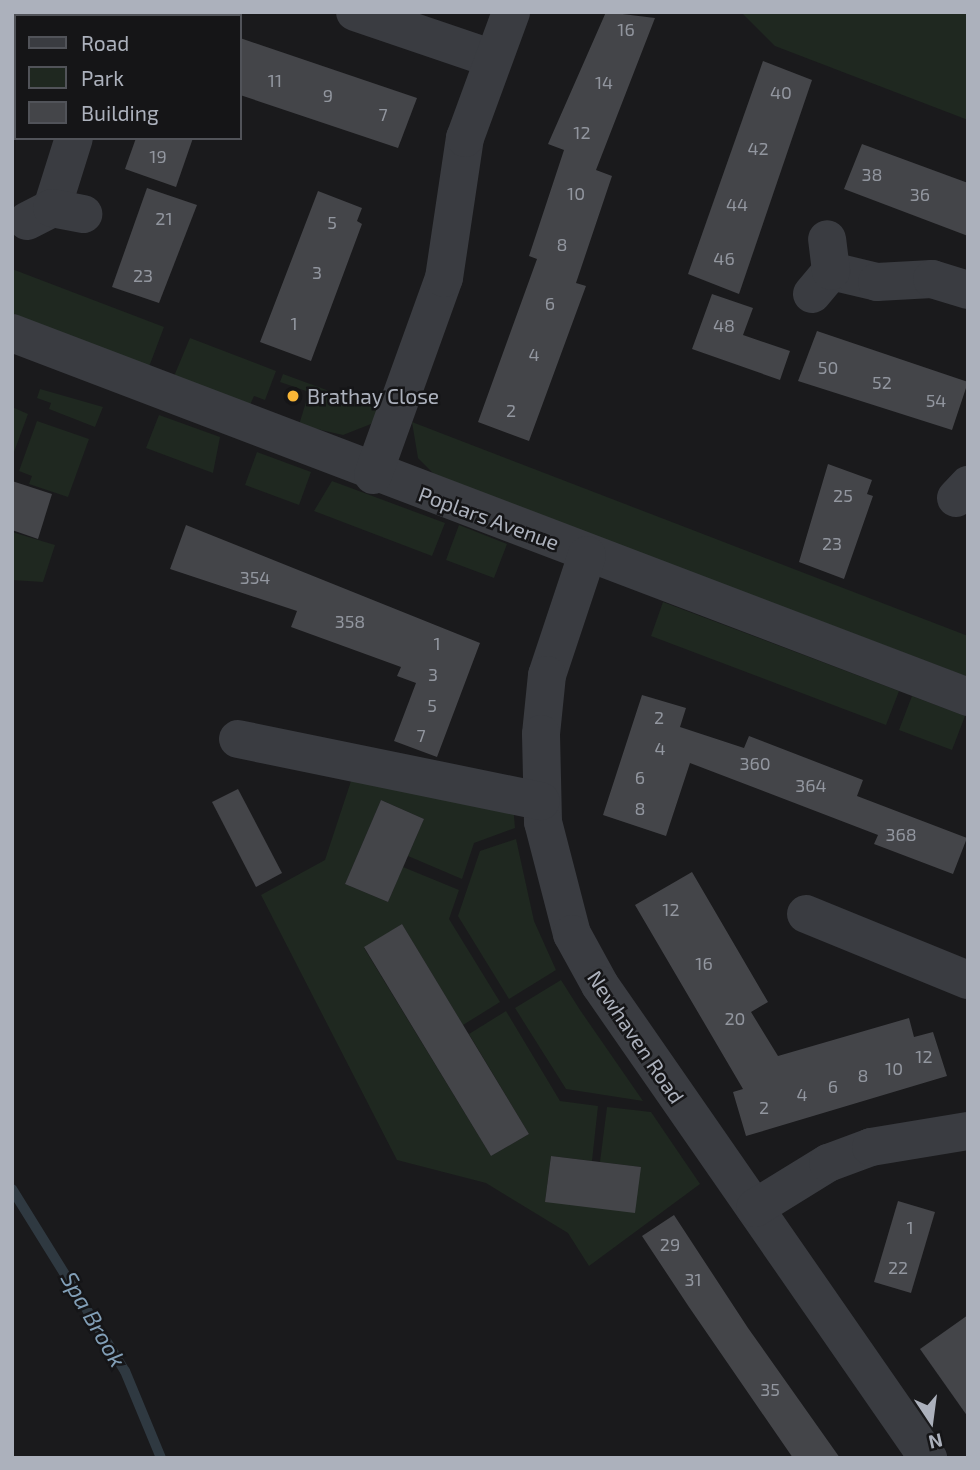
<!DOCTYPE html>
<style>
body{margin:0}
#map{position:relative;width:980px;height:1470px;overflow:hidden;background:#1a1a1c;font-family:"Exo 2",sans-serif}
div>[style]{position:absolute}
[style*='--x']{left:calc(var(--x)*1px);top:calc(var(--y)*1px);width:calc(var(--w)*1px);rotate:calc(var(--a)*1deg)}
.green>*{inset:0;background:#1f2820}
.stream>*{height:10px;margin:-5px;padding:0 5px;transform-origin:5px;border-radius:5px;background:#2f3941}
.building>*{inset:0;background:#444549}
.minor>*{height:38px;margin:-19px;padding:0 19px;transform-origin:19px;border-radius:19px;background:#3a3c41}
.dots>*{width:19px;height:19px;translate:-50% -50%;box-sizing:border-box;border:4px solid #151517;border-radius:50%}
span{translate:-50% -50%;white-space:nowrap;text-align:center;line-height:1.15;-webkit-text-stroke:5px #151517;paint-order:stroke}
.number-label{font-size:18px;color:#92969f}
.number-label span{-webkit-text-stroke-width:0}
.poi-label{font-size:21px;color:#acb1bc}
.left{translate:0 -50%;text-align:left}
.street-label{font-size:21px;color:#acb1bc}
.water-label{font-size:23px;color:#829fb7;font-style:italic}
.frame{position:absolute;inset:0;border:14px solid #acb1bc;pointer-events:none}
.legend{position:absolute;left:14px;top:14px;width:228px;height:126px;box-sizing:border-box;background:#151517;border:2px solid #515359;margin:0;padding:9px 12px;list-style:none;font-size:21px;color:#acb1bc}
.legend li{display:flex;align-items:center;gap:14px;height:35px}
.legend b{width:35px;border:2px solid #515359}
.north{position:absolute;left:896px;top:1386px;width:70px;height:70px;-webkit-text-stroke:5px #151517;paint-order:stroke;rotate:167deg;font-size:19px;font-weight:700;line-height:28px;text-align:center;color:#acb1bc}
.north::after{content:'';display:block;margin:auto;width:24px;height:32px;background:#acb1bc;clip-path:polygon(50% 0,100% 100%,50% 72%,0 100%)}
</style>
<div id="map">
<div class="green">
<div style="clip-path:polygon(741px 12px,968px 12px,968px 120px,775px 46px)"></div>
<div style="clip-path:polygon(12px 269px,164px 327px,147px 372px,12px 313px)"></div>
<div style="clip-path:polygon(190px 338px,276px 371px,265px 400px,254px 396px,249px 407px,172px 381px)"></div>
<div style="clip-path:polygon(283px 374px,381px 410px,371px 424px,343px 435px,299px 425px,309px 392px,280px 382px)"></div>
<div style="clip-path:polygon(40px 389px,103px 407px,95px 427px,49px 409px,51px 403px,37px 398px)"></div>
<div style="clip-path:polygon(12px 407px,28px 414px,14px 452px,12px 451px)"></div>
<div style="clip-path:polygon(159px 415px,220px 437px,213px 473px,146px 448px)"></div>
<div style="clip-path:polygon(37px 421px,89px 439px,68px 497px,29px 484px,32px 476px,19px 471px)"></div>
<div style="clip-path:polygon(412px 422px,968px 636px,968px 677px,435px 475px,418px 458px)"></div>
<div style="clip-path:polygon(257px 452px,311px 472px,299px 505px,245px 485px)"></div>
<div style="clip-path:polygon(332px 481px,445px 523px,432px 556px,314px 511px)"></div>
<div style="clip-path:polygon(459px 525px,507px 544px,494px 578px,446px 560px)"></div>
<div style="clip-path:polygon(12px 532px,55px 545px,43px 582px,12px 580px)"></div>
<div style="clip-path:polygon(663px 602px,899px 691px,886px 725px,651px 636px)"></div>
<div style="clip-path:polygon(912px 696px,965px 716px,952px 750px,899px 730px)"></div>
<div style="clip-path:polygon(352px 778px,513px 804px,515px 828px,474px 843px,462px 879px,408px 856px,424px 819px,381px 800px,345px 884px,388px 902px,403px 867px,459px 890px,449px 919px,500px 1002px,463px 1025px,402px 924px,364px 948px,491px 1156px,529px 1134px,469px 1034px,506px 1011px,560px 1101px,598px 1106px,592px 1161px,551px 1156px,545px 1202px,641px 1167px,600px 1162px,607px 1107px,651px 1112px,700px 1184px,589px 1266px,568px 1233px,486px 1183px,397px 1160px,261px 895px,325px 860px)"></div>
<div style="clip-path:polygon(516px 839px,534px 921px,556px 970px,509px 999px,458px 916px,480px 851px)"></div>
<div style="clip-path:polygon(561px 980px,580px 1010px,643px 1101px,566px 1089px,515px 1008px)"></div>
</div>
<div class="stream">
<div style="--x:12;--y:1189;--w:214;--a:58.2"></div>
<div style="--x:125;--y:1371;--w:94;--a:67.5"></div>
</div>
<div class="building">
<div style="clip-path:polygon(606px 12px,655px 18px,596px 170px,612px 176px,576px 283px,586px 286px,529px 441px,478px 422px,537px 259px,529px 256px,564px 150px,548px 144px)"></div>
<div style="clip-path:polygon(240px 38px,417px 98px,398px 148px,240px 95px)"></div>
<div style="clip-path:polygon(763px 61px,812px 80px,739px 294px,688px 274px)"></div>
<div style="clip-path:polygon(136px 138px,193px 138px,176px 187px,125px 169px)"></div>
<div style="clip-path:polygon(862px 144px,968px 183px,968px 236px,844px 189px)"></div>
<div style="clip-path:polygon(147px 188px,197px 205px,159px 303px,112px 287px)"></div>
<div style="clip-path:polygon(318px 191px,362px 208px,357px 221px,362px 224px,311px 361px,260px 342px)"></div>
<div style="clip-path:polygon(712px 294px,753px 308px,743px 335px,790px 351px,780px 380px,692px 349px)"></div>
<div style="clip-path:polygon(817px 331px,968px 382px,952px 430px,798px 381px)"></div>
<div style="clip-path:polygon(828px 464px,872px 480px,867px 494px,873px 496px,844px 579px,799px 562px)"></div>
<div style="clip-path:polygon(12px 481px,52px 494px,38px 539px,12px 530px)"></div>
<div style="clip-path:polygon(186px 525px,480px 643px,437px 757px,394px 741px,416px 683px,397px 676px,401px 667px,291px 627px,297px 611px,170px 569px)"></div>
<div style="clip-path:polygon(642px 695px,686px 708px,680px 727px,744px 748px,749px 736px,863px 780px,857px 796px,967px 838px,953px 874px,874px 844px,878px 835px,690px 763px,666px 836px,603px 815px)"></div>
<div style="clip-path:polygon(238px 789px,282px 873px,256px 887px,212px 802px)"></div>
<div style="clip-path:polygon(381px 800px,424px 819px,388px 902px,345px 884px)"></div>
<div style="clip-path:polygon(692px 872px,768px 1002px,751px 1012px,778px 1056px,909px 1018px,914px 1037px,933px 1032px,947px 1076px,746px 1136px,733px 1092px,743px 1089px,635px 905px)"></div>
<div style="clip-path:polygon(402px 924px,529px 1134px,491px 1156px,364px 947px)"></div>
<div style="clip-path:polygon(551px 1156px,641px 1167px,635px 1213px,545px 1202px)"></div>
<div style="clip-path:polygon(898px 1201px,935px 1212px,911px 1293px,874px 1282px)"></div>
<div style="clip-path:polygon(674px 1215px,748px 1328px,840px 1458px,793px 1458px,689px 1307px,642px 1236px)"></div>
<div style="clip-path:polygon(968px 1315px,968px 1417px,920px 1349px)"></div>
</div>
<div class="minor">
<div style="--x:355;--y:12;--w:146;--a:18.8"></div>
<div style="--x:125;--y:16;--w:4;--a:-76"></div>
<div style="--x:52;--y:208;--w:73;--a:-72.6"></div>
<div style="--x:27;--y:221;--w:28;--a:-27"></div>
<div style="--x:52;--y:208;--w:32;--a:11"></div>
<div style="--x:831;--y:271;--w:47;--a:13.4"></div>
<div style="--x:877;--y:282;--w:55;--a:-3.1"></div>
<div style="--x:932;--y:279;--w:38;--a:17"></div>
<div style="--x:812;--y:294;--w:30;--a:-50"></div>
<div style="--x:831;--y:271;--w:32;--a:-97"></div>
<div style="--x:12;--y:333;--w:1023;--a:20.84"></div>
<div style="--x:373;--y:475;--w:209;--a:-70.2"></div>
<div style="--x:444;--y:278;--w:142;--a:-81.5"></div>
<div style="--x:465;--y:138;--w:134;--a:-69.9"></div>
<div style="--x:956;--y:498;--w:18;--a:-47"></div>
<div style="--x:587;--y:555;--w:126;--a:108.4"></div>
<div style="--x:547;--y:675;--w:59;--a:95.8"></div>
<div style="--x:541;--y:734;--w:88;--a:88.7"></div>
<div style="--x:543;--y:822;--w:116;--a:75.5"></div>
<div style="--x:572;--y:934;--w:58;--a:61.2"></div>
<div style="--x:600;--y:985;--w:576;--a:55.26"></div>
<div style="--x:238;--y:739;--w:309;--a:11.6"></div>
<div style="--x:806;--y:914;--w:175;--a:22.2"></div>
<div style="--x:755;--y:1208;--w:86;--a:-31.7"></div>
<div style="--x:828;--y:1163;--w:46;--a:-20.4"></div>
<div style="--x:871;--y:1147;--w:98;--a:-9.4"></div>
</div>
<div class="dots">
<div style="left:293px;top:396px;background:#f8b536"></div>
</div>
<div class="number-label">
<span style="left:626px;top:29px">16</span>
<span style="left:275px;top:80px">11</span>
<span style="left:604px;top:82px">14</span>
<span style="left:781px;top:92px">40</span>
<span style="left:328px;top:95px">9</span>
<span style="left:383px;top:114px">7</span>
<span style="left:582px;top:132px">12</span>
<span style="left:758px;top:148px">42</span>
<span style="left:158px;top:156px">19</span>
<span style="left:872px;top:174px">38</span>
<span style="left:576px;top:193px">10</span>
<span style="left:920px;top:194px">36</span>
<span style="left:737px;top:204px">44</span>
<span style="left:164px;top:218px">21</span>
<span style="left:332px;top:222px">5</span>
<span style="left:562px;top:244px">8</span>
<span style="left:724px;top:258px">46</span>
<span style="left:317px;top:272px">3</span>
<span style="left:143px;top:275px">23</span>
<span style="left:550px;top:303px">6</span>
<span style="left:294px;top:323px">1</span>
<span style="left:724px;top:325px">48</span>
<span style="left:534px;top:354px">4</span>
<span style="left:828px;top:367px">50</span>
<span style="left:882px;top:382px">52</span>
<span style="left:936px;top:400px">54</span>
<span style="left:511px;top:410px">2</span>
<span style="left:843px;top:495px">25</span>
<span style="left:832px;top:543px">23</span>
<span style="left:255px;top:577px">354</span>
<span style="left:350px;top:621px">358</span>
<span style="left:437px;top:643px">1</span>
<span style="left:433px;top:674px">3</span>
<span style="left:432px;top:705px">5</span>
<span style="left:659px;top:717px">2</span>
<span style="left:421px;top:735px">7</span>
<span style="left:660px;top:748px">4</span>
<span style="left:755px;top:763px">360</span>
<span style="left:640px;top:777px">6</span>
<span style="left:811px;top:785px">364</span>
<span style="left:640px;top:808px">8</span>
<span style="left:901px;top:834px">368</span>
<span style="left:671px;top:909px">12</span>
<span style="left:704px;top:963px">16</span>
<span style="left:735px;top:1018px">20</span>
<span style="left:924px;top:1056px">12</span>
<span style="left:894px;top:1068px">10</span>
<span style="left:863px;top:1075px">8</span>
<span style="left:833px;top:1086px">6</span>
<span style="left:802px;top:1094px">4</span>
<span style="left:764px;top:1107px">2</span>
<span style="left:910px;top:1227px">1</span>
<span style="left:670px;top:1244px">29</span>
<span style="left:898px;top:1267px">22</span>
<span style="left:693px;top:1279px">31</span>
<span style="left:770px;top:1389px">35</span>
</div>
<div class="poi-label">
<span class="left" style="left:307px;top:396px">Brathay Close</span>
</div>
<div class="street-label">
<span style="left:489px;top:518px;rotate:20deg">Poplars Avenue</span>
<span style="left:636px;top:1037px;rotate:56deg">Newhaven Road</span>
</div>
<div class="water-label">
<span style="left:94px;top:1319px;rotate:60deg">Spa Brook</span>
</div>
<div class="frame"></div>
<ul class="legend">
<li><b style="height:9px;background:#3a3c41"></b>Road</li>
<li><b style="height:19px;background:#1f2820"></b>Park</li>
<li><b style="height:19px;background:#444549"></b>Building</li>
</ul>
<div class="north">N</div>
</div>
